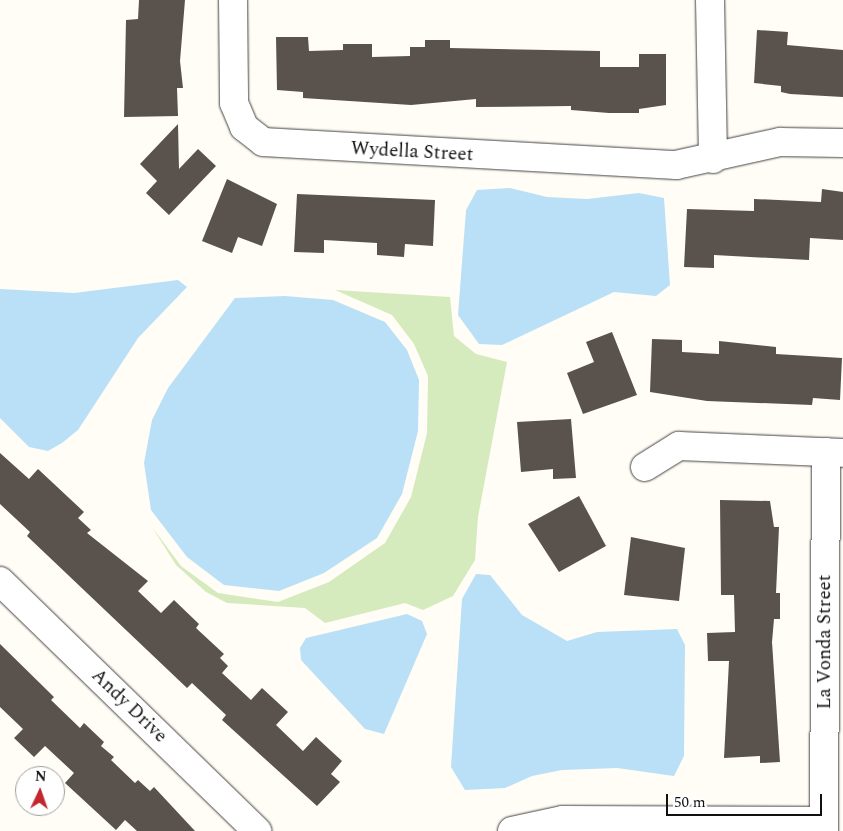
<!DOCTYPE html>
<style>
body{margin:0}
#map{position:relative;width:843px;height:831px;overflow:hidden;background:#fffdf5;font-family:Spectral,serif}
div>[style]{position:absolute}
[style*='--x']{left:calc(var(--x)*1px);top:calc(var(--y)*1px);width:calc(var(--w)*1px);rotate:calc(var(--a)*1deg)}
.green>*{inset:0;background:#d5ebbd}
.water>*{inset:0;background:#b9e0f7}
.building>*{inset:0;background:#5a524d}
.roads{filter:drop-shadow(0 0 1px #444) drop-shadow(0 0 1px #444)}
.minor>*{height:28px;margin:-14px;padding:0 14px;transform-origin:14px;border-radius:14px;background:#fff}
span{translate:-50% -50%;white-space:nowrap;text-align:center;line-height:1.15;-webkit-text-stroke:5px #fff;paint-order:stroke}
.street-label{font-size:19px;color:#111}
.north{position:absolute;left:15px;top:766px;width:50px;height:50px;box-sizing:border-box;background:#fff;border:1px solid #a0a0a0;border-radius:50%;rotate:3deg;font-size:14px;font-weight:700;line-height:20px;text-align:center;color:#111}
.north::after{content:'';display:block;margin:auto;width:18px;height:22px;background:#c4262e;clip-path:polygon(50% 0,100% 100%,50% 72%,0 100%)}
.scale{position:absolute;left:666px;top:794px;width:156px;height:22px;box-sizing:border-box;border:2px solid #111;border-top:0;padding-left:6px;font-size:15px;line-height:18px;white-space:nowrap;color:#111;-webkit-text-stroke:4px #fff;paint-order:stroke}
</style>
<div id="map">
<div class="green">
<div style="clip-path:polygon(335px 290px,450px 297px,454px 336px,476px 354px,507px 362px,478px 517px,475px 560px,453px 596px,423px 610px,405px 603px,325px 623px,305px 608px,227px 603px,206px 592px,176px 565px,152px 527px,181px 566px,218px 593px,278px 602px,329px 582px,385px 543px,411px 497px,427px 433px,428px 376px,414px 344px,392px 315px)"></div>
</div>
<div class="water">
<div style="clip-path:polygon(510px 188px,547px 197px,587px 199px,639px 193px,664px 198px,670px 285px,656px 296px,614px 292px,502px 345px,479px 344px,458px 315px,466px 210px,477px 190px)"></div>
<div style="clip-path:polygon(178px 280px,187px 287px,138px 338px,78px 430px,62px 443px,48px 451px,29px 447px,0 418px,0 289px,74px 293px)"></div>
<div style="clip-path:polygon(285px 296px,333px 300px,385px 322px,407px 350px,419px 380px,418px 431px,402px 494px,377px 538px,324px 573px,279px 591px,224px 585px,187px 557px,151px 510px,144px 463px,152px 420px,168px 388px,235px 298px)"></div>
<div style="clip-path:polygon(476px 574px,490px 575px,522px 615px,567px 641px,597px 632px,677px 629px,685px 645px,684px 756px,674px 776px,617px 768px,562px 770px,532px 776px,505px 788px,465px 790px,451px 767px,462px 599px)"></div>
<div style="clip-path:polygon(407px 614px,422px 621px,427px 634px,384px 734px,365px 729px,301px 660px,300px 648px,306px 638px)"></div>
</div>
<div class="building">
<div style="clip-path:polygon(139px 0,185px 0,180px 61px,183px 88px,177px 88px,178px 116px,124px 117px,126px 20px,138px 19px)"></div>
<div style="clip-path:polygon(757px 30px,788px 32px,787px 45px,843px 50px,843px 97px,790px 94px,781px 92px,781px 86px,754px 83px)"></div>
<div style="clip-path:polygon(276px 37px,308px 37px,309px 51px,343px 50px,343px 44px,372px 44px,372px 57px,410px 56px,410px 47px,425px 47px,425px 40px,450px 40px,450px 48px,600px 51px,600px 67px,639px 67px,639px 54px,666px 54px,666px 105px,639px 109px,639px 113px,609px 113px,571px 110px,571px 106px,476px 107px,476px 99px,411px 105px,303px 98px,303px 92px,277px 90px)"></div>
<div style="clip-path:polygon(178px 124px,179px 169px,198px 149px,216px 166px,169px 215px,146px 193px,157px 181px,140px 164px)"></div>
<div style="clip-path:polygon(227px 179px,277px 204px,262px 246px,238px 237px,232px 253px,202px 241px)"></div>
<div style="clip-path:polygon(822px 189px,843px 192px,843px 240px,810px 238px,809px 260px,714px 255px,714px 268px,684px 267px,687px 209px,754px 211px,754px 199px,821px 202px)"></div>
<div style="clip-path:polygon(297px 194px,435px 200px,433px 246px,405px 244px,404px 257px,377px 255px,377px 243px,324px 240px,324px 253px,294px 252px)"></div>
<div style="clip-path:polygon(612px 332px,637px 395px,583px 414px,567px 373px,594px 362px,586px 342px)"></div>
<div style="clip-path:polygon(652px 339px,682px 340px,682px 352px,719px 354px,719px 341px,776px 347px,776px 354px,842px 358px,840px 400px,813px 398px,812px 405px,707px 401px,650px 392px)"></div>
<div style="clip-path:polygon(571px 419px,576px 478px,553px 479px,553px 469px,521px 472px,517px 422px)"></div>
<div style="clip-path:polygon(0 453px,29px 479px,38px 469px,84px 512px,78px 518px,91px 530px,87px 533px,148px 581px,138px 591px,161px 613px,174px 600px,199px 624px,196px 628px,224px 654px,220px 658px,228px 666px,222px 673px,251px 700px,262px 688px,288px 712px,276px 725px,303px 751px,316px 737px,342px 761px,331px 774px,340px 782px,317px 806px,222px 720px,226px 715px,192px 683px,187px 688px,27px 536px,30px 532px,0 504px)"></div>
<div style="clip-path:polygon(579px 496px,606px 546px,559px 572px,528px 524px)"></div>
<div style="clip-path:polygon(720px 500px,770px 501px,774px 527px,779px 527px,776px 593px,780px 593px,780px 619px,774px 619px,772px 642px,780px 762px,760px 763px,760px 756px,724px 758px,729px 661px,708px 661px,707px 633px,735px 632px,734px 595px,721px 595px)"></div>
<div style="clip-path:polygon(631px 537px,685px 548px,679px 601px,624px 595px)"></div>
<div style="clip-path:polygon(0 644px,54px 697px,51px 700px,80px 728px,84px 723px,104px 742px,101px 746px,114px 757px,111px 760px,135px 783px,138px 780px,150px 791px,154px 787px,195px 831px,137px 831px,125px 820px,116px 830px,65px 783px,74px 773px,45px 746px,34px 757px,14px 738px,23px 729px,0 707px)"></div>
</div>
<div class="roads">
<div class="minor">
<div style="--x:233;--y:0;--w:103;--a:89.4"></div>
<div style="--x:234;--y:103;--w:26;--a:67"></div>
<div style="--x:244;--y:127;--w:24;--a:38"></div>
<div style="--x:263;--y:142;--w:414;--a:3.2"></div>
<div style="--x:676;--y:165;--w:107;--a:-12.5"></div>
<div style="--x:780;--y:142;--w:63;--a:0.9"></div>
<div style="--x:710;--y:0;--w:159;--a:88.9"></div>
<div style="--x:645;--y:467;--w:40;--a:-32"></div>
<div style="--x:679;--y:446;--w:164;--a:2.4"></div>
<div style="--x:0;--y:581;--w:359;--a:44.2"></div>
<div style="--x:512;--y:831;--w:52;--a:-12.2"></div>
<div style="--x:563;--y:820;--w:261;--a:0.2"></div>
<div style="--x:824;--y:831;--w:379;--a:-89.7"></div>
</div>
</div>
<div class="street-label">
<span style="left:412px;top:152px;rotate:3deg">Wydella Street</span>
<span style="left:825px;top:642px;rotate:-90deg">La Vonda Street</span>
<span style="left:129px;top:706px;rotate:44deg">Andy Drive</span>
</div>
<div class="north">N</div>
<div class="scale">50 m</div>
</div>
